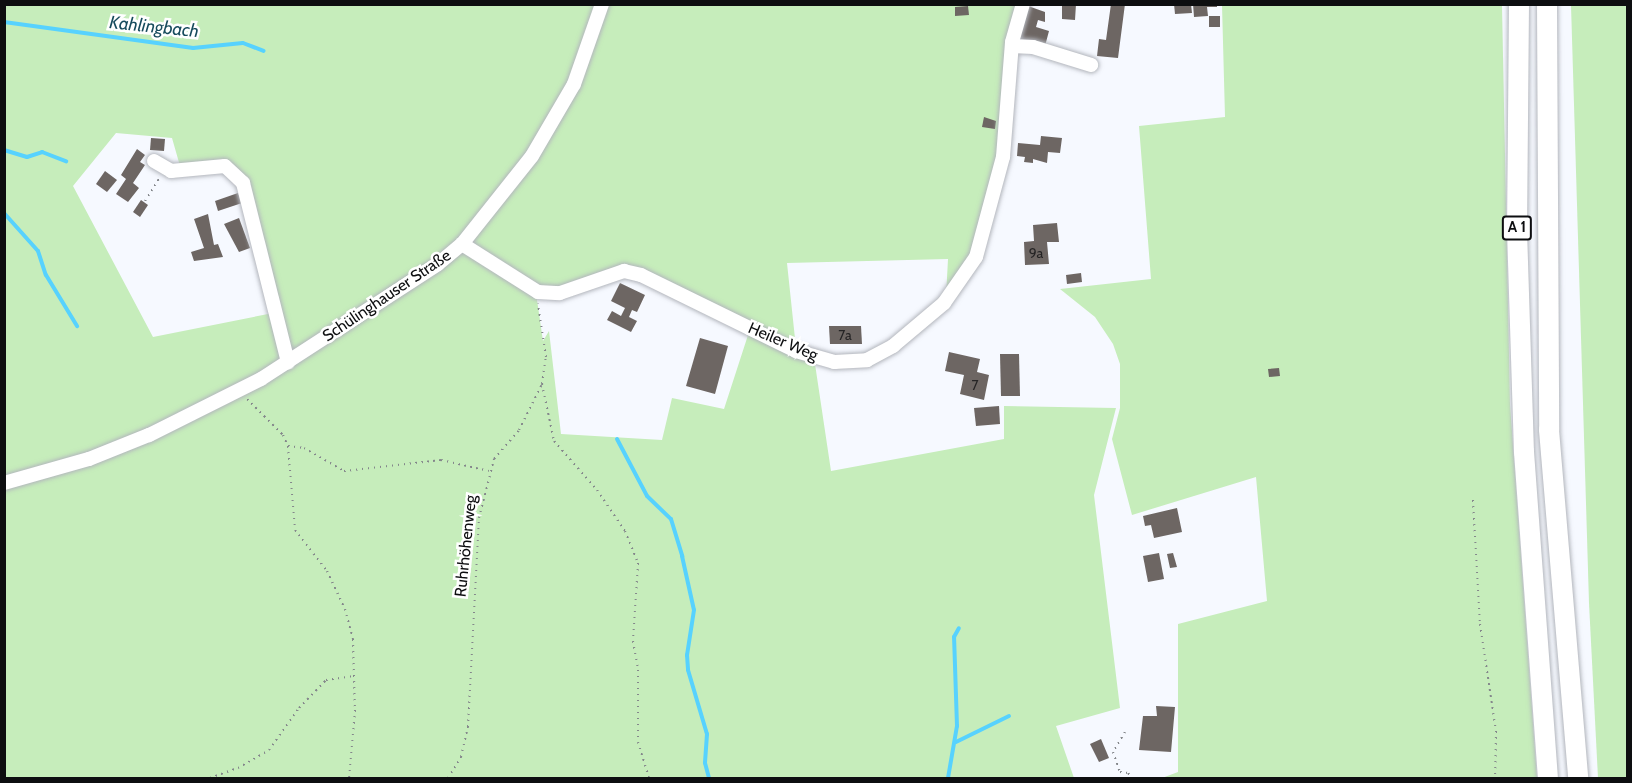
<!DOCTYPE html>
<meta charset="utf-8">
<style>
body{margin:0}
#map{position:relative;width:1632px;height:783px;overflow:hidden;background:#f6f9ff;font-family:Cabin,sans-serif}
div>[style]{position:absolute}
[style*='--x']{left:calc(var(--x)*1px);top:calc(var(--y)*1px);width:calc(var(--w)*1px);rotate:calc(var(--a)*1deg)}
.green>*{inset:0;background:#c6edbb}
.stream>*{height:4px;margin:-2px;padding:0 2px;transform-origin:2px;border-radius:2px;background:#57d2fe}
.building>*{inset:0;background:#6d6663}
.path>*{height:2px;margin-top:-1px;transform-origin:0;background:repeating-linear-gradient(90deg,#84878b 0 1.5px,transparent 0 6px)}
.roads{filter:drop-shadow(0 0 2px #b3b6bd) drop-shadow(0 0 2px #b3b6bd)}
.minor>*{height:14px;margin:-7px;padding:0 7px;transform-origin:7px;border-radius:7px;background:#fff}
.highway>*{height:20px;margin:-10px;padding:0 10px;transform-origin:10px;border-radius:10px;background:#fff}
span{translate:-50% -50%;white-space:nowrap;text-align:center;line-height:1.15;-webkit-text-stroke:5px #fff;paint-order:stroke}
.number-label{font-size:14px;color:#252425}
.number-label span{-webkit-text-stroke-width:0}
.shield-label span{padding:2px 4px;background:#fff;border:2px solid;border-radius:4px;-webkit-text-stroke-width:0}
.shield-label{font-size:15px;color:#0d0e10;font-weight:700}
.street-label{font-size:16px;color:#0d0e10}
.water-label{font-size:18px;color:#174b5d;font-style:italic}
.frame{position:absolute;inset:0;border:6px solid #0d0e10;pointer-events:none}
</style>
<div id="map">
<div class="green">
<div style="clip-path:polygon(evenodd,5px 5px,600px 5px,571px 83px,530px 154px,464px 244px,536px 293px,543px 341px,549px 331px,561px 434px,662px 440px,672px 398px,724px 409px,749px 332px,815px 364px,831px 471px,1004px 439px,1004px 406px,1116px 408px,1094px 495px,1120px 708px,1056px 726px,1074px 778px,5px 778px,5px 5px,116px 133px,172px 138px,180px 166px,236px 170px,273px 313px,153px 337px,73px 186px,116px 133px)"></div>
<div style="clip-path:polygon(604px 5px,1019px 5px,1006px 120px,974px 255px,946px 297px,948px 259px,787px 263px,796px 348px,643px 272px,550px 291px,467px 242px,535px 157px)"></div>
<div style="clip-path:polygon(1222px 5px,1502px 5px,1510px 404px,1537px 778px,1162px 778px,1178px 772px,1178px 624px,1267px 601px,1256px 477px,1132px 515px,1112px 439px,1120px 408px,1120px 364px,1113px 344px,1095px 317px,1060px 289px,1151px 279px,1139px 126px,1225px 117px)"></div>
<div style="clip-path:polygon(1571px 5px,1627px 5px,1627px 778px,1598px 778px,1589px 603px)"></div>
</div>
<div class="stream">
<div style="--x:4;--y:22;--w:191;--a:7.8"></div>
<div style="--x:193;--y:48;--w:50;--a:-5.7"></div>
<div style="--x:243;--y:43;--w:22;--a:21"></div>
<div style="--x:4;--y:150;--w:24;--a:17"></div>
<div style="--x:27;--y:157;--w:16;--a:-18"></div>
<div style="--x:42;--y:152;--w:26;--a:21"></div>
<div style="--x:4;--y:213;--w:51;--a:48.2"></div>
<div style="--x:38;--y:251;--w:25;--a:72"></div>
<div style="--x:46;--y:275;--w:60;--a:58.7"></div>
<div style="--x:617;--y:439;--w:64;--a:62.2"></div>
<div style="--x:647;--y:496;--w:33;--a:44"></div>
<div style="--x:671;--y:519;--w:39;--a:73"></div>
<div style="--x:682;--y:556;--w:55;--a:77.5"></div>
<div style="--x:694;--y:610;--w:46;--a:98.8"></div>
<div style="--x:687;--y:655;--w:15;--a:86"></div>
<div style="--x:688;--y:670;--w:67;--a:73.5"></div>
<div style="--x:707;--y:734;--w:29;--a:94"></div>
<div style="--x:705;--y:763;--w:16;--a:75"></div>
<div style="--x:956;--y:742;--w:59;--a:-26.1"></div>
<div style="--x:948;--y:778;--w:53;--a:-80.2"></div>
<div style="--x:957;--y:726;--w:89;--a:-91.9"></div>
<div style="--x:954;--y:637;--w:10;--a:-61"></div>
</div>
<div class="building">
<div style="clip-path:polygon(1062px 4px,1076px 4px,1075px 20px,1062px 19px)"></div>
<div style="clip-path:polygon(1111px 4px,1125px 4px,1118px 58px,1097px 56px,1099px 39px,1106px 40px)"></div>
<div style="clip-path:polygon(1174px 4px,1191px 4px,1192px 13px,1175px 14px)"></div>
<div style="clip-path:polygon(1193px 4px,1217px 4px,1217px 7px,1207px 7px,1208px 16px,1194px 17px)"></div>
<div style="clip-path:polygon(968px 6px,969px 15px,955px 16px,955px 7px)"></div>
<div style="clip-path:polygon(1028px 6px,1045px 12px,1045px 22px,1038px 20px,1036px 27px,1049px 31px,1045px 46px,1017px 38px)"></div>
<div style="clip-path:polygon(1209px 16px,1220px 16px,1220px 27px,1209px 27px)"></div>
<div style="clip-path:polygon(984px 117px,996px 121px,995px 129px,982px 127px)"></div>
<div style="clip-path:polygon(1041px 136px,1062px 138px,1060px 153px,1048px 152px,1047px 163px,1033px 159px,1033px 163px,1024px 162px,1025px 157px,1017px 156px,1018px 143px,1040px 145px)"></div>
<div style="clip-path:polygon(151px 138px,165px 139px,164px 151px,150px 150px)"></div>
<div style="clip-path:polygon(137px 149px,145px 155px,140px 162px,145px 165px,133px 183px,139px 188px,128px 202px,116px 194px,126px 179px,121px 175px)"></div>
<div style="clip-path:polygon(105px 171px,117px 180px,107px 192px,96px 184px)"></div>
<div style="clip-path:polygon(238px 193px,242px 203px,218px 211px,215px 201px)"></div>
<div style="clip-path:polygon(141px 200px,148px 205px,140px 217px,133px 212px)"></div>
<div style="clip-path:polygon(208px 214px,214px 245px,218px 244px,223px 257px,194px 261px,191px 252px,204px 248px,194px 219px)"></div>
<div style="clip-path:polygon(239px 218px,250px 248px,239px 252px,224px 224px)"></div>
<div style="clip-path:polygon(1057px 223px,1059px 242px,1047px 242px,1049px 264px,1025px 265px,1024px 242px,1034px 241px,1033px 225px)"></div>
<div style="clip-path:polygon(1081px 273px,1082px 282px,1067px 284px,1066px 275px)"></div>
<div style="clip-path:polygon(620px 283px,645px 295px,637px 312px,632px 310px,629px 317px,637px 321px,631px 332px,607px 320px,612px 311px,621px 316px,625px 308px,611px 301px)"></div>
<div style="clip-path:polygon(829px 326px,861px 326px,862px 344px,830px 344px)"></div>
<div style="clip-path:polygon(700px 338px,728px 346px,715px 394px,686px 386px)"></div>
<div style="clip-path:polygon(949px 352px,980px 359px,977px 372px,989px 375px,984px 400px,960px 394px,964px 375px,945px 371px)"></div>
<div style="clip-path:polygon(1000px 354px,1019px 354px,1020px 396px,1001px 396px)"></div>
<div style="clip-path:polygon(1279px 368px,1280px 376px,1269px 377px,1268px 369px)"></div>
<div style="clip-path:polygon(999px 406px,1000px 424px,976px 426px,974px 408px)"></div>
<div style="clip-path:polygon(1177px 508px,1182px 532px,1154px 538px,1151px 525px,1145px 526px,1143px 516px)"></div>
<div style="clip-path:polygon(1159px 553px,1164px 579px,1148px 582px,1143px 556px)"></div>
<div style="clip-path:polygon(1173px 553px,1177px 567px,1170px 568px,1167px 554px)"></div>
<div style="clip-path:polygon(1156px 706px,1175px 707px,1171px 752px,1139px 750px,1143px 716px,1157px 716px)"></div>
<div style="clip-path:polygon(1101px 739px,1109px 758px,1099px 762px,1090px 744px)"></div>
</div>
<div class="path">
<div style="--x:145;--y:201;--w:26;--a:-58"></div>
<div style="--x:542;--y:384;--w:58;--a:78.1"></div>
<div style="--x:554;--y:441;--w:65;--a:48.7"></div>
<div style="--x:597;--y:490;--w:50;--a:55.7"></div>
<div style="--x:625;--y:531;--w:35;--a:68"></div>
<div style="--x:638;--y:563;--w:78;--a:93.7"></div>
<div style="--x:633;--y:641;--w:29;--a:80"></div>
<div style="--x:638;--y:670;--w:72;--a:90"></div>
<div style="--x:638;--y:742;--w:38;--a:73"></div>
<div style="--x:247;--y:399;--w:51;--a:45"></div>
<div style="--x:283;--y:435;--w:12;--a:66"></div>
<div style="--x:288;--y:446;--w:84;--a:85.2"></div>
<div style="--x:295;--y:530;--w:52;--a:52"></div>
<div style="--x:327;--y:571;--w:42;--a:64.7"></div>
<div style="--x:345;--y:609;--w:31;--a:75"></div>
<div style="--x:353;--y:639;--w:71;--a:88.4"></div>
<div style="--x:355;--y:710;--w:68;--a:95"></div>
<div style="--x:288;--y:446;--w:16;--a:7"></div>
<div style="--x:304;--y:448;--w:46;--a:29.9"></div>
<div style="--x:344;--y:471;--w:98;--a:-6.5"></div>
<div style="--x:441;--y:460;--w:49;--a:12.9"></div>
<div style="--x:1473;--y:500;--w:124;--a:86.8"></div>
<div style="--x:1480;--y:624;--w:108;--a:81.5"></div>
<div style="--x:1496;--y:731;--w:47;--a:91.2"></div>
<div style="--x:1125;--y:732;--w:23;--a:121"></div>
<div style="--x:1113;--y:752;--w:21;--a:71"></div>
<div style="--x:1120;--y:772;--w:8;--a:7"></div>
<div style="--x:1128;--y:773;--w:6;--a:51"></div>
<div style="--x:210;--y:778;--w:30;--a:-20"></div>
<div style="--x:238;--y:768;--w:36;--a:-30"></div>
<div style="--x:269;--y:750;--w:52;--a:-54.5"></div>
<div style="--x:299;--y:708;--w:39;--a:-46"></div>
<div style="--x:326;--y:680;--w:30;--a:-8"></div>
<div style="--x:448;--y:778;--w:25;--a:-58"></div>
<div style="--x:461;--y:757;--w:31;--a:-77"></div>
<div style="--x:468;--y:727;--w:209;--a:-87"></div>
<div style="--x:479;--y:518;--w:61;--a:-75.7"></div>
<div style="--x:494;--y:459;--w:38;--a:-49"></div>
<div style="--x:519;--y:430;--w:51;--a:-63.4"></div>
<div style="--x:542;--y:384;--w:27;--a:-82"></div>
<div style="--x:546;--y:357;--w:54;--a:-98.6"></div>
</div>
<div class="roads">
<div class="minor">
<div style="--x:1012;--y:46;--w:21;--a:3"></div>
<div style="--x:1033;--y:47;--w:61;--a:17.2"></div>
<div style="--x:154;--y:161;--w:20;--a:30"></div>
<div style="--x:171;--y:171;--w:54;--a:-5.3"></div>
<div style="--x:225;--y:166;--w:25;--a:43"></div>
<div style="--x:243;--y:183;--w:185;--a:75.9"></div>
<div style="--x:462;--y:244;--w:90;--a:32.3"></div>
<div style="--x:538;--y:292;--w:22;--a:3"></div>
<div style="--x:560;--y:293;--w:68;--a:-19"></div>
<div style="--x:624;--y:271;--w:17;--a:13"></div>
<div style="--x:641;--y:275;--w:173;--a:26.1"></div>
<div style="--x:796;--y:351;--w:40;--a:16"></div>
<div style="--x:834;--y:362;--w:33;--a:-3"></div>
<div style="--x:867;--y:360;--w:30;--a:-28"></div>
<div style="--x:893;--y:346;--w:67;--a:-40.1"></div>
<div style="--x:944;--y:303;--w:56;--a:-55.2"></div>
<div style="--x:976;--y:257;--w:104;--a:-74.9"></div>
<div style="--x:1003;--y:157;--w:115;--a:-85.5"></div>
<div style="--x:1012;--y:42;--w:40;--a:-74"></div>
<div style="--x:4;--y:483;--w:88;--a:-15.8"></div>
<div style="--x:89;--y:459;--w:65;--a:-21.8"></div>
<div style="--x:149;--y:435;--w:125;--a:-26.6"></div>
<div style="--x:261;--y:379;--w:211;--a:-33"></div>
<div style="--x:438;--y:264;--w:31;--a:-40"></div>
<div style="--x:462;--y:244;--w:112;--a:-51.5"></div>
<div style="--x:532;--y:156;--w:83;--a:-59.7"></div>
<div style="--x:574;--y:84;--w:85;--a:-70.7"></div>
</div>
<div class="highway">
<div style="--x:1519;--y:4;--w:226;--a:90.5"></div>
<div style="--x:1517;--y:230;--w:222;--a:88.2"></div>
<div style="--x:1524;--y:452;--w:327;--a:85.8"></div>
<div style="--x:1547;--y:4;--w:426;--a:89.7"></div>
<div style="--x:1549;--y:430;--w:349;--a:85.2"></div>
</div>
</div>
<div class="number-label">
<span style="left:1036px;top:253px">9a</span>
<span style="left:845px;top:335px">7a</span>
<span style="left:975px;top:385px">7</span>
</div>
<div class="shield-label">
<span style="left:1517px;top:228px">A 1</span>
</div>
<div class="street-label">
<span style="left:387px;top:296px;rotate:-34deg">Schülinghauser Straße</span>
<span style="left:783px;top:342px;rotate:23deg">Heiler Weg</span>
<span style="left:466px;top:546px;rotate:-84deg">Ruhrhöhenweg</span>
</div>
<div class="water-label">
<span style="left:154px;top:27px;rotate:6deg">Kahlingbach</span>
</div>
<div class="frame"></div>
</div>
